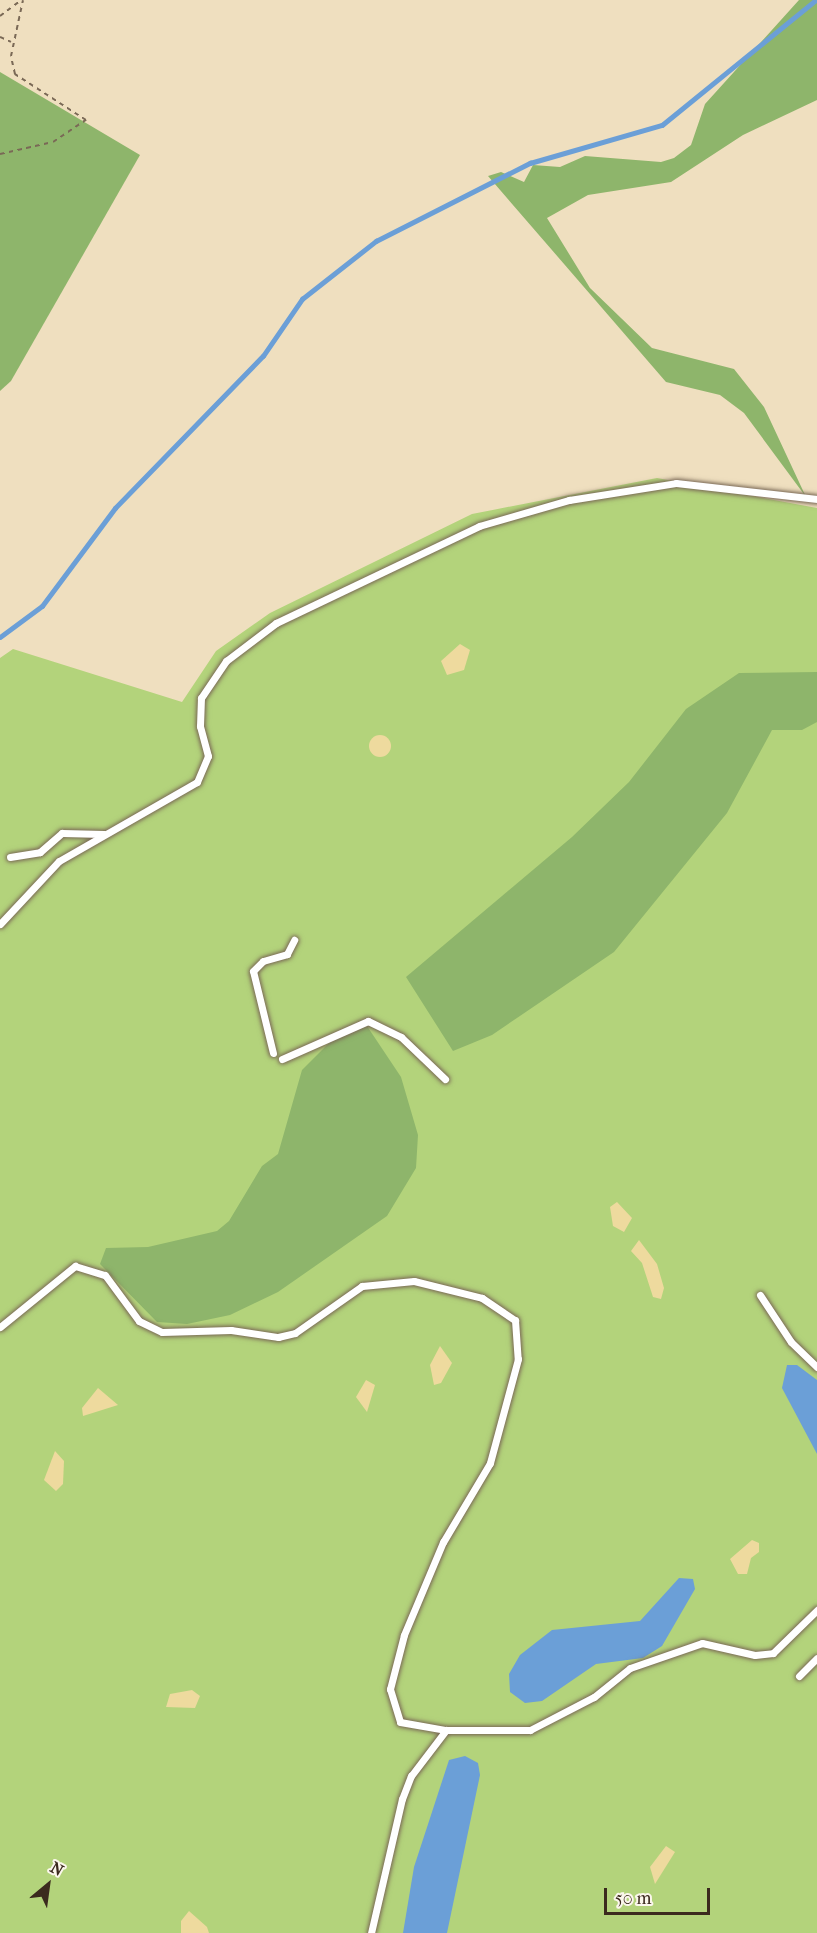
<!DOCTYPE html>
<style>
body{margin:0}
#map{position:relative;width:817px;height:1933px;overflow:hidden;background:#efdfbf;font-family:"IM FELL French Canon",serif}
div>[style]{position:absolute}
[style*='--x']{left:calc(var(--x)*1px);top:calc(var(--y)*1px);width:calc(var(--w)*1px);rotate:calc(var(--a)*1deg)}
.green>*{inset:0;background:#b3d37b}
.forest>*{inset:0;background:#8eb56b}
.sand>*{inset:0;background:#eeda9e}
.round{border-radius:50%}
.water>*{inset:0;background:#6b9fd7}
.stream>*{height:4.5px;margin:-2.25px;padding:0 2.25px;transform-origin:2.25px;border-radius:2.25px;background:#6b9fd7}
.path>*{height:2px;margin-top:-1px;transform-origin:0;background:repeating-linear-gradient(90deg,#7a6956 0 4.5px,transparent 0 9px)}
.roads{filter:drop-shadow(0 0 2px #7a6956) drop-shadow(0 0 2px #7a6956)}
.service>*{height:7px;margin:-3.5px;padding:0 3.5px;transform-origin:3.5px;border-radius:3.5px;background:#fff}
span{translate:-50% -50%;white-space:nowrap;text-align:center;line-height:1.15;-webkit-text-stroke:5px #fbf7ec;paint-order:stroke}
.north{position:absolute;left:18px;top:1855px;width:60px;height:60px;-webkit-text-stroke:4px #fbf7ec;paint-order:stroke;rotate:29deg;font-size:16px;font-weight:700;line-height:24px;text-align:center;color:#3b2a1e}
.north::after{content:'';display:block;margin:auto;width:21px;height:27px;background:#3b2a1e;clip-path:polygon(50% 0,100% 100%,50% 72%,0 100%)}
.scale{position:absolute;left:604px;top:1888px;width:106px;height:27px;box-sizing:border-box;border:3px solid #3b2a1e;border-top:0;padding-left:8px;font-size:18px;line-height:21px;white-space:nowrap;color:#3b2a1e;-webkit-text-stroke:4px #fbf7ec;paint-order:stroke}
</style>
<div id="map">
<div class="green">
<div style="clip-path:polygon(657px 478px,817px 508px,817px 1933px,0 1933px,0 658px,13px 649px,182px 702px,216px 651px,270px 613px,472px 514px)"></div>
</div>
<div class="forest">
<div style="clip-path:polygon(799px 0,817px 0,817px 100px,743px 135px,671px 182px,588px 195px,547px 218px,590px 288px,652px 348px,734px 369px,764px 407px,806px 497px,744px 413px,720px 395px,666px 382px,488px 176px,501px 172px,524px 182px,533px 165px,560px 167px,585px 156px,661px 162px,674px 158px,691px 145px,705px 104px)"></div>
<div style="clip-path:polygon(0 72px,140px 155px,11px 381px,0 391px)"></div>
<div style="clip-path:polygon(817px 672px,817px 722px,802px 730px,772px 730px,727px 813px,614px 952px,492px 1035px,453px 1051px,406px 977px,572px 837px,629px 782px,686px 709px,739px 673px)"></div>
<div style="clip-path:polygon(367px 1026px,401px 1077px,418px 1135px,416px 1168px,387px 1216px,278px 1292px,230px 1315px,187px 1324px,157px 1322px,100px 1264px,106px 1248px,148px 1247px,217px 1231px,229px 1221px,262px 1166px,278px 1154px,302px 1070px,333px 1039px)"></div>
</div>
<div class="sand">
<div style="clip-path:polygon(460px 644px,470px 650px,464px 670px,447px 675px,441px 661px)"></div>
<div class="round" style="left:369px;top:735px;width:22px;height:22px"></div>
<div style="clip-path:polygon(617px 1202px,632px 1218px,624px 1232px,613px 1226px,610px 1207px)"></div>
<div style="clip-path:polygon(639px 1240px,657px 1264px,664px 1288px,661px 1299px,653px 1297px,642px 1263px,631px 1251px)"></div>
<div style="clip-path:polygon(440px 1346px,452px 1363px,441px 1383px,434px 1385px,430px 1365px)"></div>
<div style="clip-path:polygon(366px 1380px,375px 1385px,367px 1412px,356px 1397px)"></div>
<div style="clip-path:polygon(98px 1388px,118px 1405px,83px 1416px,82px 1408px)"></div>
<div style="clip-path:polygon(55px 1451px,64px 1461px,63px 1484px,56px 1491px,44px 1480px)"></div>
<div style="clip-path:polygon(752px 1540px,759px 1543px,759px 1552px,751px 1558px,747px 1574px,738px 1574px,730px 1559px)"></div>
<div style="clip-path:polygon(192px 1690px,200px 1696px,195px 1708px,166px 1707px,170px 1694px)"></div>
<div style="clip-path:polygon(666px 1846px,675px 1852px,655px 1884px,650px 1867px)"></div>
<div style="clip-path:polygon(189px 1911px,207px 1927px,209px 1933px,181px 1933px,181px 1921px)"></div>
</div>
<div class="water">
<div style="clip-path:polygon(787px 1365px,797px 1365px,817px 1380px,817px 1454px,782px 1388px)"></div>
<div style="clip-path:polygon(679px 1578px,693px 1579px,695px 1589px,662px 1646px,643px 1658px,596px 1664px,542px 1701px,525px 1703px,510px 1692px,509px 1674px,520px 1655px,552px 1630px,640px 1621px)"></div>
<div style="clip-path:polygon(465px 1756px,478px 1763px,480px 1775px,447px 1933px,403px 1933px,414px 1867px,449px 1760px)"></div>
</div>
<div class="stream">
<div style="--x:0;--y:637;--w:52;--a:-36.4"></div>
<div style="--x:42;--y:606;--w:122;--a:-53.3"></div>
<div style="--x:115;--y:508;--w:212;--a:-45.8"></div>
<div style="--x:263;--y:356;--w:69;--a:-55.6"></div>
<div style="--x:302;--y:299;--w:94;--a:-38.1"></div>
<div style="--x:376;--y:241;--w:173;--a:-26.9"></div>
<div style="--x:530;--y:163;--w:137;--a:-16.1"></div>
<div style="--x:662;--y:125;--w:198;--a:-39.1"></div>
</div>
<div class="path">
<div style="--x:0;--y:16;--w:26;--a:-37"></div>
<div style="--x:0;--y:37;--w:12;--a:24"></div>
<div style="--x:0;--y:154;--w:54;--a:-12.8"></div>
<div style="--x:53;--y:142;--w:40;--a:-34"></div>
<div style="--x:86;--y:120;--w:85;--a:-147.1"></div>
<div style="--x:15;--y:74;--w:18;--a:-103"></div>
<div style="--x:11;--y:56;--w:57;--a:-77.9"></div>
</div>
<div class="roads">
<div class="service">
<div style="--x:10;--y:857;--w:30;--a:-9"></div>
<div style="--x:40;--y:852;--w:29;--a:-41"></div>
<div style="--x:62;--y:833;--w:42;--a:1.4"></div>
<div style="--x:0;--y:924;--w:86;--a:-46.9"></div>
<div style="--x:59;--y:861;--w:159;--a:-29.8"></div>
<div style="--x:197;--y:782;--w:28;--a:-67"></div>
<div style="--x:208;--y:756;--w:31;--a:-105"></div>
<div style="--x:200;--y:726;--w:28;--a:-88"></div>
<div style="--x:201;--y:698;--w:45;--a:-56"></div>
<div style="--x:226;--y:661;--w:63;--a:-37.2"></div>
<div style="--x:276;--y:623;--w:225;--a:-25.5"></div>
<div style="--x:479;--y:526;--w:94;--a:-16.1"></div>
<div style="--x:569;--y:500;--w:108;--a:-9"></div>
<div style="--x:676;--y:483;--w:142;--a:6.5"></div>
<div style="--x:273;--y:1053;--w:84;--a:-103.7"></div>
<div style="--x:253;--y:971;--w:14;--a:-45"></div>
<div style="--x:263;--y:961;--w:25;--a:-16"></div>
<div style="--x:287;--y:954;--w:16;--a:-63"></div>
<div style="--x:282;--y:1059;--w:94;--a:-23.8"></div>
<div style="--x:368;--y:1021;--w:37;--a:26"></div>
<div style="--x:401;--y:1037;--w:61;--a:43.7"></div>
<div style="--x:760;--y:1295;--w:56;--a:56.6"></div>
<div style="--x:791;--y:1342;--w:36;--a:44"></div>
<div style="--x:0;--y:1327;--w:97;--a:-39.1"></div>
<div style="--x:75;--y:1266;--w:31;--a:17"></div>
<div style="--x:105;--y:1275;--w:57;--a:53.5"></div>
<div style="--x:139;--y:1321;--w:25;--a:26"></div>
<div style="--x:162;--y:1332;--w:69;--a:-1.7"></div>
<div style="--x:231;--y:1330;--w:48;--a:8.5"></div>
<div style="--x:278;--y:1337;--w:17;--a:-13"></div>
<div style="--x:295;--y:1333;--w:82;--a:-35"></div>
<div style="--x:362;--y:1286;--w:52;--a:-5.5"></div>
<div style="--x:414;--y:1281;--w:70;--a:14"></div>
<div style="--x:482;--y:1298;--w:40;--a:34"></div>
<div style="--x:515;--y:1320;--w:39;--a:86"></div>
<div style="--x:518;--y:1359;--w:108;--a:105.1"></div>
<div style="--x:490;--y:1463;--w:92;--a:120.7"></div>
<div style="--x:443;--y:1542;--w:101;--a:112.8"></div>
<div style="--x:404;--y:1635;--w:56;--a:104.5"></div>
<div style="--x:390;--y:1689;--w:34;--a:73"></div>
<div style="--x:400;--y:1722;--w:47;--a:9.9"></div>
<div style="--x:446;--y:1730;--w:84;--a:0"></div>
<div style="--x:530;--y:1730;--w:72;--a:-27.3"></div>
<div style="--x:594;--y:1697;--w:46;--a:-38.9"></div>
<div style="--x:630;--y:1668;--w:76;--a:-19.1"></div>
<div style="--x:702;--y:1643;--w:54;--a:12.8"></div>
<div style="--x:755;--y:1655;--w:18;--a:-6"></div>
<div style="--x:773;--y:1653;--w:62;--a:-44.3"></div>
<div style="--x:799;--y:1676;--w:25;--a:-45"></div>
<div style="--x:371;--y:1933;--w:138;--a:-77"></div>
<div style="--x:402;--y:1799;--w:25;--a:-69"></div>
<div style="--x:411;--y:1776;--w:58;--a:-52.7"></div>
</div>
</div>
<div class="north">N</div>
<div class="scale">50 m</div>
</div>
